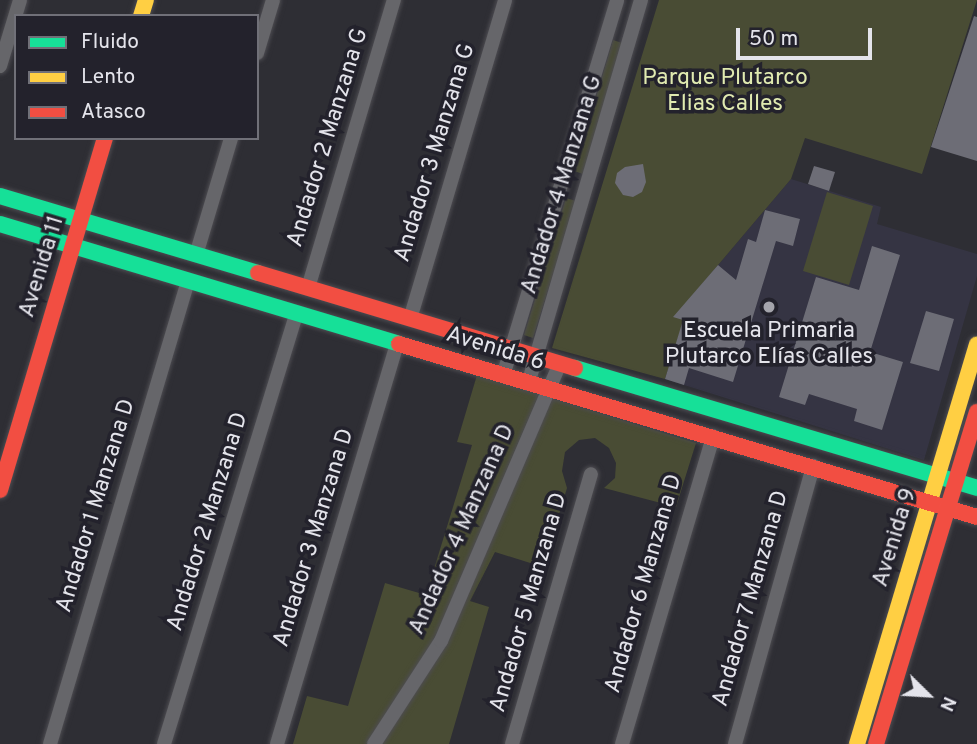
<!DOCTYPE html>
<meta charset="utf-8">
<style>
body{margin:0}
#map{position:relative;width:977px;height:744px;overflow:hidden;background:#2e2e34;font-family:Overpass,sans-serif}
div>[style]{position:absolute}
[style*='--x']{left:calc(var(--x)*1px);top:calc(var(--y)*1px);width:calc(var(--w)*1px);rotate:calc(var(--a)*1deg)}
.built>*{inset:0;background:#353443}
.green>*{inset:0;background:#494c34}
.building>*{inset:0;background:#6d6d76}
.roads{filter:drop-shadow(0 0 2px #4d4c51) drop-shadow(0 0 2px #4d4c51)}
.street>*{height:14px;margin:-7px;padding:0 7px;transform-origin:7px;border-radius:7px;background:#66666a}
.fast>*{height:16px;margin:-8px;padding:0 8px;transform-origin:8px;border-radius:8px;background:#16e098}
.slow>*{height:16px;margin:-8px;padding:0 8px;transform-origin:8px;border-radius:8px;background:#ffcf43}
.jam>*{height:16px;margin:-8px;padding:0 8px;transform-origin:8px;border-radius:8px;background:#f24e42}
.dots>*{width:19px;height:19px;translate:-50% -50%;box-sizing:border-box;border:4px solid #23222c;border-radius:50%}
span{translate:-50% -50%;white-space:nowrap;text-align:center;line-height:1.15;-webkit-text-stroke:7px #23222c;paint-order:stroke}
.park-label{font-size:23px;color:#e0eab0}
.street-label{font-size:23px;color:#e4e4eb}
.poi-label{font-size:23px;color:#e4e4eb}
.legend{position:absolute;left:14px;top:14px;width:245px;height:126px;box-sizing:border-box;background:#23222c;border:2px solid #707078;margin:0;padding:9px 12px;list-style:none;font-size:21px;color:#e4e4eb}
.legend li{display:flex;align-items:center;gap:14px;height:35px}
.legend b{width:35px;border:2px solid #707078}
.north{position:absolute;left:893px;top:660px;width:70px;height:70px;-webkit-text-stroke:5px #23222c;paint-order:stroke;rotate:114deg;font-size:19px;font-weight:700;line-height:28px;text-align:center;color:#e4e4eb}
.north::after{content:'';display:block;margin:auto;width:24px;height:32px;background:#e4e4eb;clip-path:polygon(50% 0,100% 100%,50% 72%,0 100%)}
.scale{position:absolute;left:736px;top:28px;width:136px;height:32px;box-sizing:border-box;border:4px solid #e4e4eb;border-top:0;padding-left:9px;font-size:21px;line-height:24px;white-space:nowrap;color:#e4e4eb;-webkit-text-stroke:5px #23222c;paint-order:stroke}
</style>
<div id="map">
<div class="built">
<div style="clip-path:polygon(791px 179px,881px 207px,877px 224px,977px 254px,977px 276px,924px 460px,665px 379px,691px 297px)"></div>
</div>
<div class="green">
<div style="clip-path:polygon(659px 0,977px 0,922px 174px,805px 138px,791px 179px,691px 297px,665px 379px,552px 348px)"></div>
<div style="clip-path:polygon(613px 40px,622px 43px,583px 174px,574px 171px)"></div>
<div style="clip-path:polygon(827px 192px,873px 206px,849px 285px,803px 271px)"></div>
<div style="clip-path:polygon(566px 198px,576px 201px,533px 338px,524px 335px)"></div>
<div style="clip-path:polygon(477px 375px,696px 443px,676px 507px,604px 488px,615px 478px,616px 463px,609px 448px,595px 438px,579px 440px,565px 452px,562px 471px,567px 488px,543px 567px,495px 552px,470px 601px,489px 607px,449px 744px,293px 744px,307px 696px,348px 706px,385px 583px,426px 595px,472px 445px,457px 442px)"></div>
</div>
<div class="building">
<div style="clip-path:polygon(974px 16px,977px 17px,977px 161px,931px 147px)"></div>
<div style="clip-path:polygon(643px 164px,646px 182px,642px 192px,633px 197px,623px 195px,615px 183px,617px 173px,625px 167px)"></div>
<div style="clip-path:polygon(814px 166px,835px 172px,829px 191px,808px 184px)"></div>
<div style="clip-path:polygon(765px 210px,800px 219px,793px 246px,776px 241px,733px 382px,689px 368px,684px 385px,665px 379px,683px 320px,673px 317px,718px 265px,736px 280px,748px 239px,756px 242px)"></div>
<div style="clip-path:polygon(872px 246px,900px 255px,870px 352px,903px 362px,882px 430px,854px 421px,857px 409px,809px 394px,805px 405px,779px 397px,816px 277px,859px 290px)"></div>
<div style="clip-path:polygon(926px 311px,954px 319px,939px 371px,910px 363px)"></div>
</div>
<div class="roads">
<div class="street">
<div style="--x:257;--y:53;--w:55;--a:-73.2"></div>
<div style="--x:0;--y:66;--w:69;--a:-73.1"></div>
<div style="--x:196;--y:255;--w:122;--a:-73.3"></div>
<div style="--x:308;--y:288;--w:301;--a:-73.4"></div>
<div style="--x:410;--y:319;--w:333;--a:-73.4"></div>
<div style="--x:503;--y:376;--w:393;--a:-73.1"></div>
<div style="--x:528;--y:384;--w:400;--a:-73.6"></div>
<div style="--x:50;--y:744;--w:482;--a:-73.4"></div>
<div style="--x:164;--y:744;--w:451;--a:-72.9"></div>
<div style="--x:277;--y:744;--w:417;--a:-73.3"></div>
<div style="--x:374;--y:744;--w:123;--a:-57"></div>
<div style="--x:441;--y:641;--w:301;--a:-66.8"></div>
<div style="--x:512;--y:744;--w:281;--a:-73.7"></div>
<div style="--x:622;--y:744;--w:321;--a:-73.5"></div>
<div style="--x:735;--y:744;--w:289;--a:-74.3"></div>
</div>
<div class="fast">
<div style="--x:0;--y:196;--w:269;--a:16.6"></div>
<div style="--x:0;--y:224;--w:417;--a:16.7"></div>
<div style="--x:575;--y:368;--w:420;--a:16.6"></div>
</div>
<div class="slow">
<div style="--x:141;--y:16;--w:17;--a:-73"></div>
<div style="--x:857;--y:744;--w:417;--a:-73.3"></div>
</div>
<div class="jam">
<div style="--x:258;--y:273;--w:331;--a:16.7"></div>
<div style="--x:399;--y:344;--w:603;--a:16.66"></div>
<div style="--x:0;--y:490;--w:367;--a:-73.4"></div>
<div style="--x:876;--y:744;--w:347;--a:-73.1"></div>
</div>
</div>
<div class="dots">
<div style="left:769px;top:307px;background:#a4a4ab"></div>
</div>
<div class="park-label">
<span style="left:725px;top:92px">Parque Plutarco<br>Elias Calles</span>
</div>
<div class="street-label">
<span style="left:329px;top:138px;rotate:-73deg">Andador 2 Manzana G</span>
<span style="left:436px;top:153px;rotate:-73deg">Andador 3 Manzana G</span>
<span style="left:563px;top:185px;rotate:-73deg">Andador 4 Manzana G</span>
<span style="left:43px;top:267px;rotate:-73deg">Avenida 11</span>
<span style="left:495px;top:350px;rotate:17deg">Avenida 6</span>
<span style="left:97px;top:506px;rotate:-73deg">Andador 1 Manzana D</span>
<span style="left:209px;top:522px;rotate:-73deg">Andador 2 Manzana D</span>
<span style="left:463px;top:530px;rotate:-66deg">Andador 4 Manzana D</span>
<span style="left:315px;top:538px;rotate:-73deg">Andador 3 Manzana D</span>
<span style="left:896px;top:538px;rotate:-73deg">Avenida 9</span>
<span style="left:645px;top:584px;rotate:-74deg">Andador 6 Manzana D</span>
<span style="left:752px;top:599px;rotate:-74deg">Andador 7 Manzana D</span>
<span style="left:530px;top:603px;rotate:-74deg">Andador 5 Manzana D</span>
</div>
<div class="poi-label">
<span style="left:769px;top:345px">Escuela Primaria<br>Plutarco Elías Calles</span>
</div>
<ul class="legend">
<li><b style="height:9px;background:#16e098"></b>Fluido</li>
<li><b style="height:9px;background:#ffcf43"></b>Lento</li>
<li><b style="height:9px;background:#f24e42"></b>Atasco</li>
</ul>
<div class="north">N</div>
<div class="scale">50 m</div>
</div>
